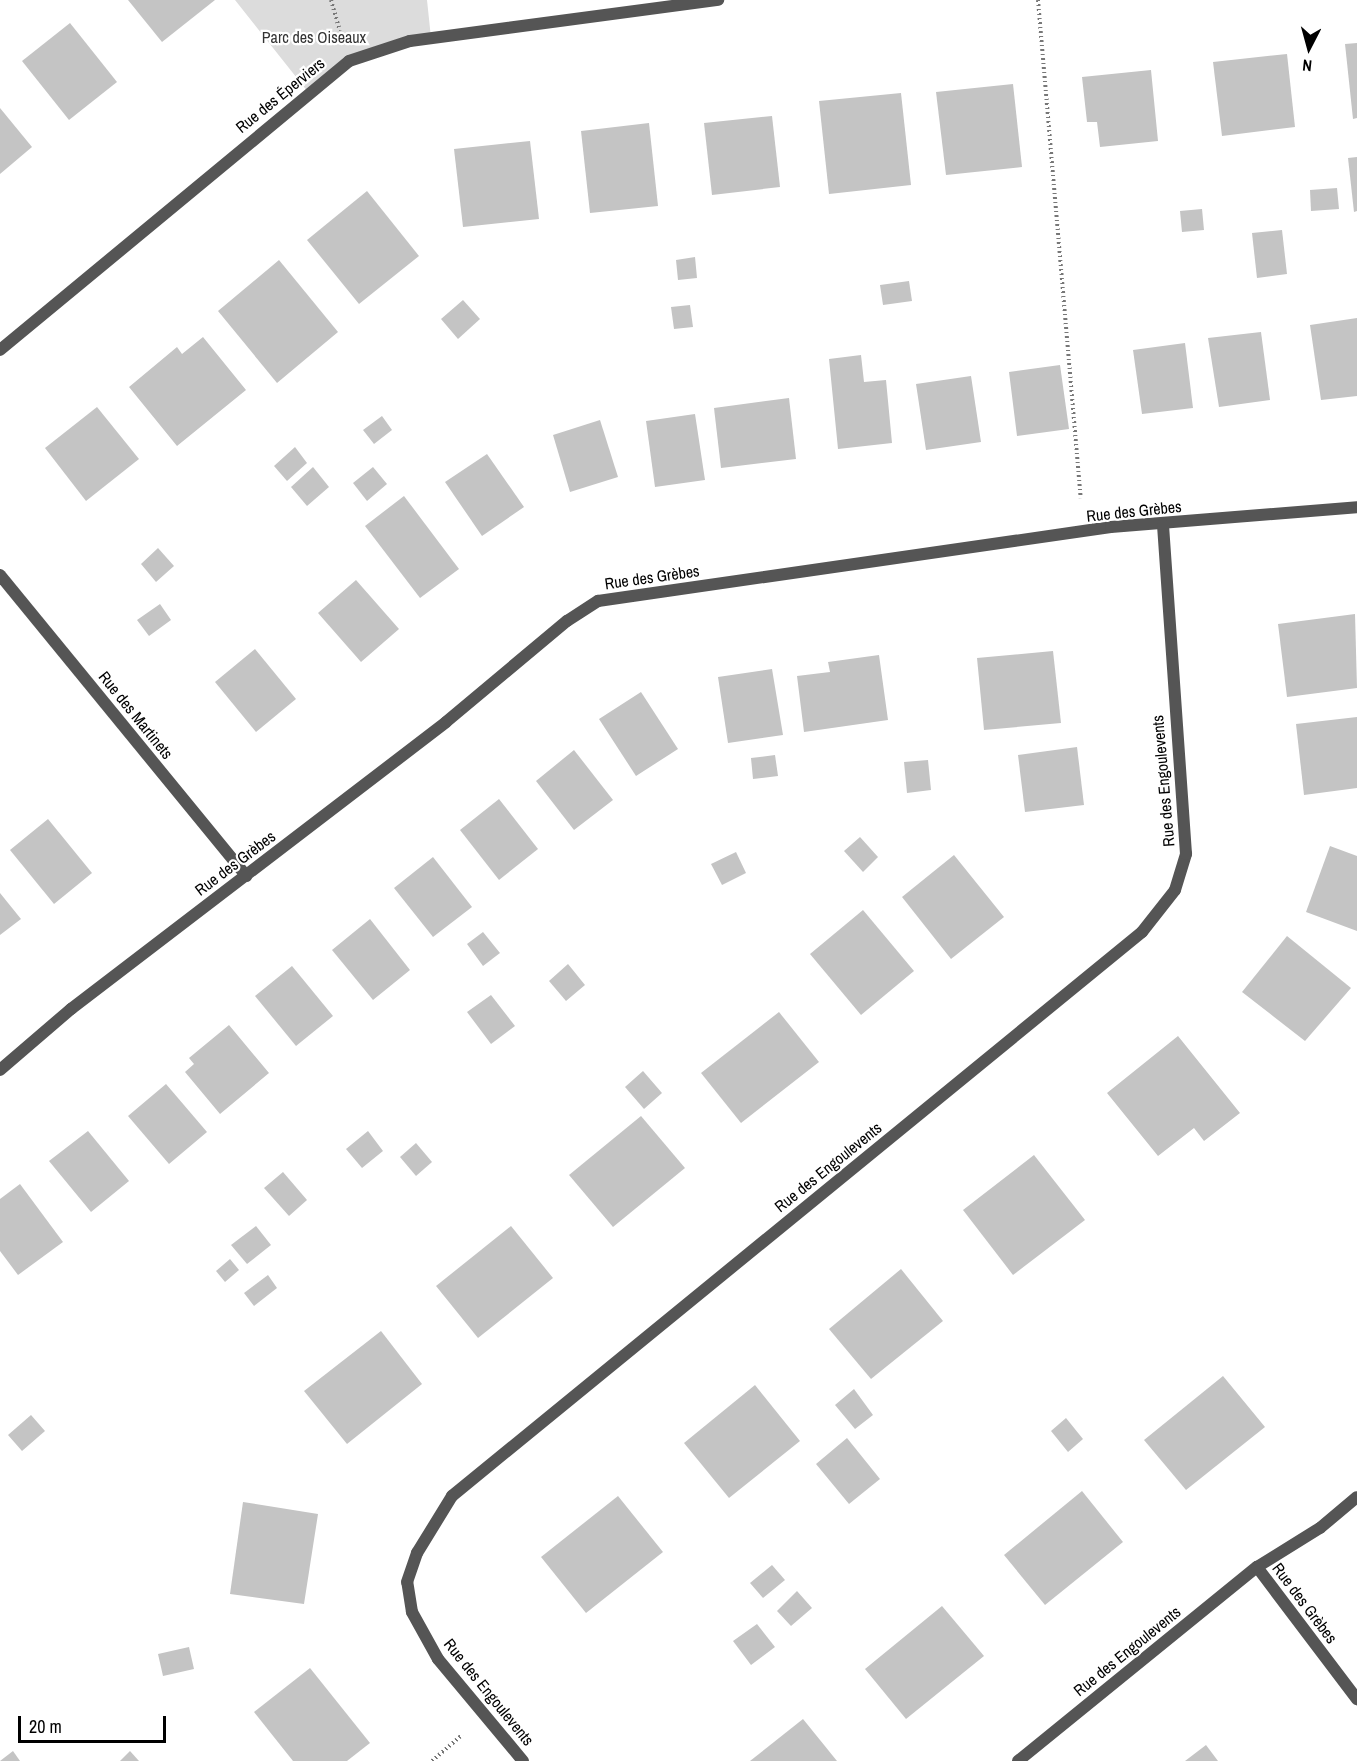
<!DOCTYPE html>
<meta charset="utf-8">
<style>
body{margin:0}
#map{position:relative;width:1357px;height:1761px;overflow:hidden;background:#fff;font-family:"Archivo Narrow",sans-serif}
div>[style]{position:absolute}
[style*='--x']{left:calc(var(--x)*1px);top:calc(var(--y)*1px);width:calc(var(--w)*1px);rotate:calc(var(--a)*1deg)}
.green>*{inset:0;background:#dcdcdc}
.building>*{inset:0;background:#c4c4c4}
.path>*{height:4px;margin-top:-2px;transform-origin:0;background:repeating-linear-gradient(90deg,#777 0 1.5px,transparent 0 4.5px)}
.street>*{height:12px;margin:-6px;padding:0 6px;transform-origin:6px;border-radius:6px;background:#555}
span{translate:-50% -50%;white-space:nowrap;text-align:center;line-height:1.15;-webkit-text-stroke:4.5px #fff;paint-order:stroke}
.park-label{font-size:16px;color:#333}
.street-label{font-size:16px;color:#000}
.north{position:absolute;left:1279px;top:18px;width:60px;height:60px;-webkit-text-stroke:4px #fff;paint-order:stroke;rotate:186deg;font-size:16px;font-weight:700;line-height:24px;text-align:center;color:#000}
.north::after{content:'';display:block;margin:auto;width:21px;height:27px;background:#000;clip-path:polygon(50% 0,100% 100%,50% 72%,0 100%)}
.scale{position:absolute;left:18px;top:1716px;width:148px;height:27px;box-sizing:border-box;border:3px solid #000;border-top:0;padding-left:8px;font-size:18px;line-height:21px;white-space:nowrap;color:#000;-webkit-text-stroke:4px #fff;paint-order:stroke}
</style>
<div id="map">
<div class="green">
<div style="clip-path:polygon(235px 0,427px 0,431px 38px,349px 61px,308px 92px)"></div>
</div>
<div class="building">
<div style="clip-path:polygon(128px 0,215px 0,162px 42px)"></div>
<div style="clip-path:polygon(70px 23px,117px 82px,69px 120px,22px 61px)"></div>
<div style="clip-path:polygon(1357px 43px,1357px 118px,1353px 119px,1345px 44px)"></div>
<div style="clip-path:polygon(1287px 54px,1295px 127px,1222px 136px,1213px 62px)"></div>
<div style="clip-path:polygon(1151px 70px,1158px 141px,1100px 147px,1097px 122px,1087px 122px,1082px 77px)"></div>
<div style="clip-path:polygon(1013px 84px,1022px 167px,946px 175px,936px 92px)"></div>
<div style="clip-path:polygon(901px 93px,911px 185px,829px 194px,819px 101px)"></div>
<div style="clip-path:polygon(0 108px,32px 147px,0 174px)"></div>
<div style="clip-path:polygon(772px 116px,780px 187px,712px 195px,704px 123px)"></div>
<div style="clip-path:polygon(649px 123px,658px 206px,590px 213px,581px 131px)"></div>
<div style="clip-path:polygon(530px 141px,539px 219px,463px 227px,454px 149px)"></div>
<div style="clip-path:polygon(1357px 157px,1357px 211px,1354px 212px,1348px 158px)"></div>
<div style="clip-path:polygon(1337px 188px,1339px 209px,1311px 211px,1310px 190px)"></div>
<div style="clip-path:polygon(367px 191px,419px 256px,359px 304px,307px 240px)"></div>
<div style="clip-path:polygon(1202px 209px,1204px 230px,1182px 232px,1180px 211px)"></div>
<div style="clip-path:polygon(1282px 230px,1287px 274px,1257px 278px,1252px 233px)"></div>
<div style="clip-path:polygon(695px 257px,697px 278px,678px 280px,676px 260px)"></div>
<div style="clip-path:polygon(279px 260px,338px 332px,277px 383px,218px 311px)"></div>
<div style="clip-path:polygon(909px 281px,912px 301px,883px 305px,880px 285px)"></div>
<div style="clip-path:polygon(463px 300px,480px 319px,458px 339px,441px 319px)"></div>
<div style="clip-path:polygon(690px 305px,693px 327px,674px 329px,671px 307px)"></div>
<div style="clip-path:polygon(1357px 318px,1357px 396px,1321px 400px,1310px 325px)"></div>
<div style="clip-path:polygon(1261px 332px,1270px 400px,1219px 407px,1208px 338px)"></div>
<div style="clip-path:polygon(203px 337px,246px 390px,177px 446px,129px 387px,177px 347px,182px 354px)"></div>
<div style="clip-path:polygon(1185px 343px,1193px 408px,1142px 414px,1133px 350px)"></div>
<div style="clip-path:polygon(861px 355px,864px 382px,886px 380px,892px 443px,838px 449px,829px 359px)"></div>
<div style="clip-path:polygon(1060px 365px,1069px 429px,1017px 436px,1009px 372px)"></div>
<div style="clip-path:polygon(971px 376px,981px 442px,926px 450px,916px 384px)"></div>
<div style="clip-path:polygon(789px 398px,796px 459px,721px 468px,714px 408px)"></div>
<div style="clip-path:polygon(97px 407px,139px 459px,86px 501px,45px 448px)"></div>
<div style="clip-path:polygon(695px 414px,705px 480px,655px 487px,646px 421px)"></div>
<div style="clip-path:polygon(382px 416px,392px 430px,374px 444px,363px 430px)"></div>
<div style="clip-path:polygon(600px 420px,618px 477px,570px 492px,553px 435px)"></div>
<div style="clip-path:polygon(295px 447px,307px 463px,287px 481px,274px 466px)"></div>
<div style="clip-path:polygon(487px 454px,524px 507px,482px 536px,445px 482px)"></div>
<div style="clip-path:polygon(313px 467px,329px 487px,307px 506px,291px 487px)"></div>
<div style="clip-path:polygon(373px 467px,387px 484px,367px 501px,353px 483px)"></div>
<div style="clip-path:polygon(404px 496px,459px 569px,420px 598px,365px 526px)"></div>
<div style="clip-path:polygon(158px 548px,174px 566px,156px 582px,141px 564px)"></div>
<div style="clip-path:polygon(356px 580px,399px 629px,361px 662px,318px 613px)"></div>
<div style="clip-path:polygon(160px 604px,171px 620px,149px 636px,137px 620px)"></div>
<div style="clip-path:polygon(1355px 614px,1357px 688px,1287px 697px,1278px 624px)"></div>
<div style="clip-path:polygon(255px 649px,296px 699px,256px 732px,215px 682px)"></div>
<div style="clip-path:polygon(1053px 651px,1061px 723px,984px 730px,977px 658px)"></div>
<div style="clip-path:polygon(879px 655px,888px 720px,804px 732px,797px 676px,830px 672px,828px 662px)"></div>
<div style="clip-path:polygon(772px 669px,783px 735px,728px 743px,718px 677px)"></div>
<div style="clip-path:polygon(641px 692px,678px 749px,636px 776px,599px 719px)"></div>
<div style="clip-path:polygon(1357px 717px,1357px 788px,1304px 795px,1296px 724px)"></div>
<div style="clip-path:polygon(1077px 747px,1084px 805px,1025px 812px,1018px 755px)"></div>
<div style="clip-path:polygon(574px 750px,613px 800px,574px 830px,536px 781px)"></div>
<div style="clip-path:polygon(775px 755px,778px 776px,753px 779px,751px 758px)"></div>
<div style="clip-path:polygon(928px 760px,931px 790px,907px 793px,904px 762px)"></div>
<div style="clip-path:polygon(499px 799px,538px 849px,499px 880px,460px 830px)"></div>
<div style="clip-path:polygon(48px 819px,92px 873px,54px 904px,10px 850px)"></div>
<div style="clip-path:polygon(860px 837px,878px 857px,863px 872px,844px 851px)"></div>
<div style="clip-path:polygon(1330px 846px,1357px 856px,1357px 931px,1306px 912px)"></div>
<div style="clip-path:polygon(736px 852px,746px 873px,722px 885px,711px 864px)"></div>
<div style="clip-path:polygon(954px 855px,1004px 917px,951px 959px,902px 897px)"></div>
<div style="clip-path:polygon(433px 857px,472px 907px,433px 937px,394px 888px)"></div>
<div style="clip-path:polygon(0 893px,21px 919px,0 935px)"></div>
<div style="clip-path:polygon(863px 910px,914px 971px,861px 1015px,810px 954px)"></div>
<div style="clip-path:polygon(370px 919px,410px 970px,373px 1000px,332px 950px)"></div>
<div style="clip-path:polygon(483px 932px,500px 953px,483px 966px,467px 944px)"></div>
<div style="clip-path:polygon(1287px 936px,1351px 988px,1305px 1041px,1242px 992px)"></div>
<div style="clip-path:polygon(568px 964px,585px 985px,566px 1001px,549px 981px)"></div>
<div style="clip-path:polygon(292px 966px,333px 1016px,296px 1046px,255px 996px)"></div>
<div style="clip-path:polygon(491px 995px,515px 1026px,491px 1044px,467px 1012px)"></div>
<div style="clip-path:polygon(779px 1012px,819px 1062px,741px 1123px,701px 1073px)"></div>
<div style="clip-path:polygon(229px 1025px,269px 1073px,220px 1114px,185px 1072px,194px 1064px,189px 1058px)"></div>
<div style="clip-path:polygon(1178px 1036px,1240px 1113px,1204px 1141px,1194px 1128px,1158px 1156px,1107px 1093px)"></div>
<div style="clip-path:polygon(643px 1071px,662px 1093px,644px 1109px,625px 1087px)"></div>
<div style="clip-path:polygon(166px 1084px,207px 1132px,169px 1164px,128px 1116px)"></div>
<div style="clip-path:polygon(641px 1116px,685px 1168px,613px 1227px,569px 1175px)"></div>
<div style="clip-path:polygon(88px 1131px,129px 1181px,91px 1212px,49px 1161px)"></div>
<div style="clip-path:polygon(368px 1131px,383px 1151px,362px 1168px,346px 1149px)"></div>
<div style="clip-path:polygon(416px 1143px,432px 1162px,416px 1176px,400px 1157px)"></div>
<div style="clip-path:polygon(1034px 1155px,1085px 1220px,1013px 1275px,963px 1210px)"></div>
<div style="clip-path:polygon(283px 1172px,307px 1200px,289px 1216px,264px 1188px)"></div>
<div style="clip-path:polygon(20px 1184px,63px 1242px,18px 1275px,0 1251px,0 1199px)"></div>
<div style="clip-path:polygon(256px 1226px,271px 1245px,247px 1264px,231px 1245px)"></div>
<div style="clip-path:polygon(511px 1226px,553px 1278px,478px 1338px,436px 1286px)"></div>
<div style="clip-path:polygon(230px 1259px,239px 1270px,225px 1282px,216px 1271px)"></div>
<div style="clip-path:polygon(901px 1269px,943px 1321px,871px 1379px,829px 1329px)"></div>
<div style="clip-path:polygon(268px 1275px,277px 1288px,254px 1306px,244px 1293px)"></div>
<div style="clip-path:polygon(381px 1331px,422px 1384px,347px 1444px,304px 1391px)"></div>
<div style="clip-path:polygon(1223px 1376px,1265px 1427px,1186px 1490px,1144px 1440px)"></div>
<div style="clip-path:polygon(755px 1385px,800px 1441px,729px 1498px,684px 1443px)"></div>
<div style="clip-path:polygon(854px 1389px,873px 1415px,855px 1429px,835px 1405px)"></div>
<div style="clip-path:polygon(31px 1415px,45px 1431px,22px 1451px,8px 1435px)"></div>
<div style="clip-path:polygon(1066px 1418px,1083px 1439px,1068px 1452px,1051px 1431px)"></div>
<div style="clip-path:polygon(847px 1438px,880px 1479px,849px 1504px,816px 1464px)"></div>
<div style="clip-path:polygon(1082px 1491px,1123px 1542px,1045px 1605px,1004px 1555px)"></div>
<div style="clip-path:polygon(618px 1496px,663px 1552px,586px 1613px,541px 1557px)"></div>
<div style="clip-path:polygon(243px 1502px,318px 1514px,304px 1604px,230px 1594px)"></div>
<div style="clip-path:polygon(772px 1565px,785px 1580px,763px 1598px,750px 1583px)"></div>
<div style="clip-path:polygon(797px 1591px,812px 1608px,791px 1626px,777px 1611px)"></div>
<div style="clip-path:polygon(942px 1606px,984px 1656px,906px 1719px,865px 1669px)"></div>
<div style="clip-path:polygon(757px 1624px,775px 1647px,751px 1665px,733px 1641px)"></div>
<div style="clip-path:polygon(189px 1647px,194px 1669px,163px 1676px,158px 1654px)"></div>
<div style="clip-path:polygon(310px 1668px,370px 1743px,347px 1761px,293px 1761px,254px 1712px)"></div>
<div style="clip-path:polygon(803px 1719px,837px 1761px,750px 1761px)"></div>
<div style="clip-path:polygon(1206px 1745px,1218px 1761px,1185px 1761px)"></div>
<div style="clip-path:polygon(13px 1751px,20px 1761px,0 1761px)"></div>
<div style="clip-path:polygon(130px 1751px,139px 1761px,120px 1761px)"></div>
</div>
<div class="path">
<div style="--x:331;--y:0;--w:32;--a:74"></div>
<div style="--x:1038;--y:0;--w:500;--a:85.1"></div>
<div style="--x:432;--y:1761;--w:40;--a:-41"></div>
</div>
<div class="street">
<div style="--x:0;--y:350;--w:453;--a:-39.6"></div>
<div style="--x:349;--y:61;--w:64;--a:-18.2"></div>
<div style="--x:410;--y:41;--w:311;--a:-7.6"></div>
<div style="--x:0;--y:575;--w:389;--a:50.7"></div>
<div style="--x:0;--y:1070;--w:94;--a:-40.7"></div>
<div style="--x:71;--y:1009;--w:472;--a:-37.4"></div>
<div style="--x:446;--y:722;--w:158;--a:-39.9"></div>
<div style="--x:567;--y:621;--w:37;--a:-33"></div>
<div style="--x:598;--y:601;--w:518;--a:-8.21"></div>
<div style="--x:1111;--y:527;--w:247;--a:-4.6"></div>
<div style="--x:1257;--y:1567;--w:166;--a:52.9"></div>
<div style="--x:523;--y:1761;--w:133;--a:-129.8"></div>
<div style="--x:438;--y:1659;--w:54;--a:-119"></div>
<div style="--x:412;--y:1612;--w:30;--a:-99"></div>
<div style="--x:407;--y:1582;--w:31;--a:-71"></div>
<div style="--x:417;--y:1553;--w:67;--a:-58.4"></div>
<div style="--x:452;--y:1496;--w:891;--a:-39.26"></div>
<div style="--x:1142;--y:932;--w:53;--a:-51.8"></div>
<div style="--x:1175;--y:890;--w:38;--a:-73"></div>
<div style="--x:1186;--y:854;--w:330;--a:-94"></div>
<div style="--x:1018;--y:1761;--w:308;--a:-39.1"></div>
<div style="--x:1257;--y:1567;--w:74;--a:-31.8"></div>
<div style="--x:1320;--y:1528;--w:48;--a:-40"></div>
</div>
<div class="park-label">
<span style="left:314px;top:37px">Parc des Oiseaux</span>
</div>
<div class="street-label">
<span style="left:280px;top:95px;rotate:-39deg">Rue des Éperviers</span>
<span style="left:1134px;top:511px;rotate:-6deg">Rue des Grèbes</span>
<span style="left:652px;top:577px;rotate:-8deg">Rue des Grèbes</span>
<span style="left:136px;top:715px;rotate:51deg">Rue des Martinets</span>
<span style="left:1163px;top:781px;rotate:-95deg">Rue des Engoulevents</span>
<span style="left:235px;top:863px;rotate:-37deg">Rue des Grèbes</span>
<span style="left:828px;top:1167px;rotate:-39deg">Rue des Engoulevents</span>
<span style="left:1305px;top:1603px;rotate:53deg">Rue des Grèbes</span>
<span style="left:1127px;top:1651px;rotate:-39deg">Rue des Engoulevents</span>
<span style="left:489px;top:1692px;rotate:51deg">Rue des Engoulevents</span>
</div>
<div class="north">N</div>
<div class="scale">20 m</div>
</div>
